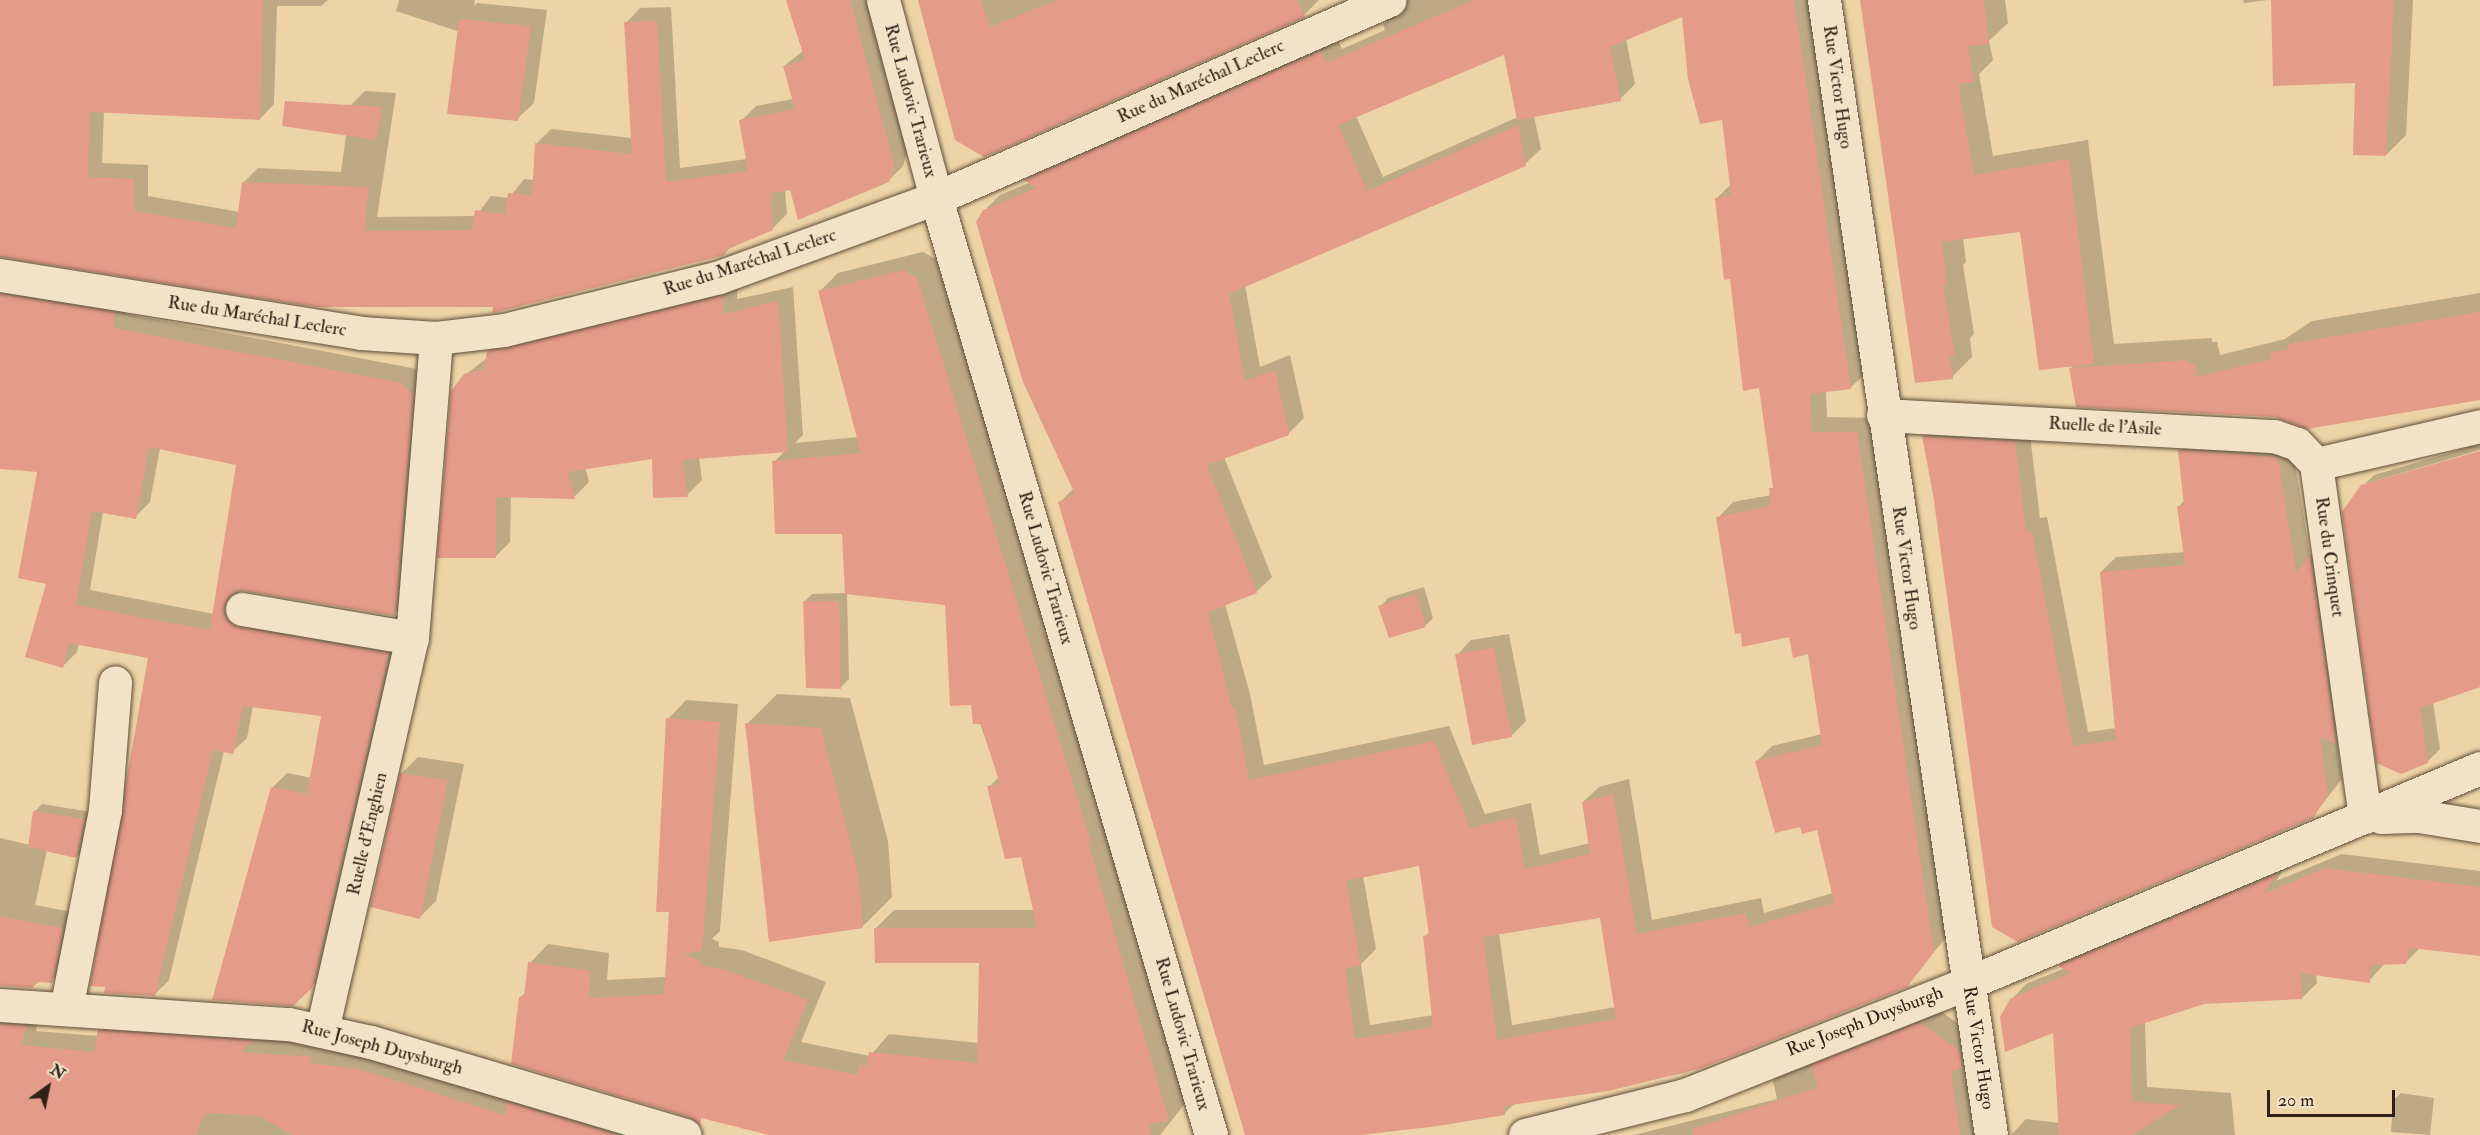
<!DOCTYPE html>
<meta charset="utf-8">
<style>
body{margin:0}
#map{position:relative;width:2480px;height:1135px;overflow:hidden;background:#edd4a7;font-family:"IM FELL Double Pica",serif}
div>[style]{position:absolute}
[style*='--x']{left:calc(var(--x)*1px);top:calc(var(--y)*1px);width:calc(var(--w)*1px);rotate:calc(var(--a)*1deg)}
.shadow>*{inset:0;background:#0003}
.building>*{inset:0;background:#e59b89}
.roads{filter:drop-shadow(0 0 2px #5e4e3a) drop-shadow(0 0 2px #5e4e3a)}
.minor>*{height:33px;margin:-16.5px;padding:0 16.5px;transform-origin:16.5px;border-radius:16.5px;background:#f3e3c6}
span{translate:-50% -50%;white-space:nowrap;text-align:center;line-height:1.15;-webkit-text-stroke:5px #f3e3c6;paint-order:stroke}
.street-label{font-size:18px;color:#2f2115}
.north{position:absolute;left:18px;top:1057px;width:60px;height:60px;-webkit-text-stroke:4px #f3e3c6;paint-order:stroke;rotate:33deg;font-size:16px;font-weight:700;line-height:24px;text-align:center;color:#2f2115}
.north::after{content:'';display:block;margin:auto;width:21px;height:27px;background:#2f2115;clip-path:polygon(50% 0,100% 100%,50% 72%,0 100%)}
.scale{position:absolute;left:2267px;top:1090px;width:128px;height:27px;box-sizing:border-box;border:3px solid #2f2115;border-top:0;padding-left:8px;font-size:18px;line-height:21px;white-space:nowrap;color:#2f2115;-webkit-text-stroke:4px #f3e3c6;paint-order:stroke}
</style>
<div id="map">
<div class="shadow">
<div style="clip-path:polygon(0 0,328px 0,321px 6px,277px 6px,274px 104px,260px 119px,104px 111px,102px 163px,148px 165px,148px 196px,240px 212px,243px 183px,258px 168px,341px 172px,350px 106px,365px 91px,396px 93px,377px 217px,476px 216px,491px 196px,509px 198px,524px 179px,534px 180px,536px 144px,551px 129px,632px 138px,626px 23px,640px 8px,671px 7px,680px 168px,747px 159px,741px 121px,756px 106px,793px 99px,784px 66px,803px 51px,788px 0,868px 0,908px 149px,903px 166px,888px 181px,785px 189px,787px 214px,772px 229px,732px 246px,725px 253px,494px 305px,0 255px)"></div>
<div style="clip-path:polygon(399px 0,475px 0,474px 6px,477px 3px,547px 10px,534px 103px,517px 119px,460px 28px,457px 31px,396px 11px)"></div>
<div style="clip-path:polygon(920px 0,1319px 0,1304px 15px,984px 155px)"></div>
<div style="clip-path:polygon(evenodd,1408px 0,1811px 0,1866px 373px,1850px 388px,1826px 391px,1827px 417px,1872px 418px,1948px 935px,1906px 986px,1685px 1073px,1515px 1103px,1504px 1114px,1343px 1135px,1247px 1135px,1059px 503px,1074px 488px,984px 211px,1000px 195px,1031px 182px,1026px 180px,1041px 165px,1336px 36px,1342px 49px,1385px 30px,1383px 25px,1408px 0,1683px 15px,1723px 118px,1731px 184px,1716px 199px,1760px 386px,1774px 485px,1771px 495px,1733px 502px,1718px 518px,1790px 636px,1809px 653px,1822px 734px,1772px 746px,1757px 761px,1801px 825px,1818px 828px,1833px 893px,1764px 913px,1761px 898px,1652px 920px,1629px 779px,1599px 787px,1583px 802px,1590px 843px,1540px 855px,1531px 803px,1485px 814px,1449px 726px,1264px 765px,1250px 694px,1225px 604px,1256px 592px,1272px 577px,1224px 457px,1288px 434px,1304px 418px,1290px 355px,1260px 367px,1245px 285px,1525px 164px,1541px 149px,1534px 116px,1620px 99px,1635px 84px,1626px 39px,1683px 15px,1408px 0,1505px 53px,1518px 117px,1383px 177px,1356px 116px,1505px 53px,1408px 0,1421px 864px,1430px 932px,1425px 936px,1434px 1015px,1370px 1025px,1361px 964px,1376px 949px,1363px 876px,1421px 864px,1408px 0,1601px 916px,1616px 1007px,1512px 1025px,1499px 933px,1601px 916px)"></div>
<div style="clip-path:polygon(1861px 0,2005px 0,2008px 23px,1989px 41px,1993px 60px,1979px 74px,1993px 156px,2088px 140px,2114px 344px,2212px 338px,2212px 342px,2217px 342px,2220px 355px,2285px 339px,2312px 321px,2480px 293px,2480px 399px,2275px 416px,2071px 368px,2075px 364px,2022px 231px,1963px 238px,1966px 262px,1963px 265px,1974px 334px,1970px 338px,1972px 357px,1952px 377px)"></div>
<div style="clip-path:polygon(2243px 0,2268px 0,2244px 3px)"></div>
<div style="clip-path:polygon(2273px 0,2413px 0,2406px 135px,2386px 155px,2356px 82px)"></div>
<div style="clip-path:polygon(923px 252px,936px 259px,973px 376px,1187px 1101px,1160px 1135px,789px 1135px,521px 997px,526px 992px,530px 963px,548px 944px,609px 953px,607px 980px,666px 977px,670px 911px,668px 719px,686px 700px,738px 704px,720px 931px,712px 939px,719px 942px,719px 947px,742px 950px,826px 982px,801px 1042px,870px 1056px,889px 1034px,979px 1043px,980px 961px,875px 929px,894px 910px,1034px 910px,1023px 856px,989px 787px,999px 777px,973px 704px,946px 603px,843px 532px,774px 462px,785px 451px,699px 457px,702px 480px,687px 495px,653px 457px,585px 467px,589px 482px,574px 497px,511px 496px,510px 542px,495px 557px,465px 375px,487px 358px,488px 352px,503px 336px,738px 281px,737px 299px,793px 287px,803px 435px,795px 443px,859px 437px,819px 292px,838px 273px)"></div>
<div style="clip-path:polygon(evenodd,0 270px,129px 298px,127px 314px,417px 369px,409px 600px,394px 614px,238px 590px,239px 601px,403px 639px,326px 972px,311px 987px,272px 788px,287px 773px,312px 778px,323px 715px,253px 706px,247px 738px,232px 752px,224px 751px,169px 980px,154px 995px,150px 657px,79px 644px,77px 652px,63px 666px,48px 583px,44px 441px,0 433px,0 270px,160px 448px,238px 464px,214px 614px,90px 590px,103px 512px,135px 517px,150px 502px,160px 448px)"></div>
<div style="clip-path:polygon(1938px 422px,2029px 427px,2040px 518px,2047px 517px,2088px 732px,2116px 728px,2101px 572px,2116px 557px,2185px 552px,2178px 507px,2185px 500px,2180px 450px,2194px 435px,2292px 443px,2310px 556px,2324px 542px,2350px 728px,2337px 741px,2342px 779px,2312px 817px,2018px 940px,1924px 436px)"></div>
<div style="clip-path:polygon(2480px 444px,2480px 450px,2365px 484px,2374px 475px)"></div>
<div style="clip-path:polygon(2480px 453px,2480px 687px,2433px 702px,2440px 749px,2427px 762px,2401px 773px)"></div>
<div style="clip-path:polygon(1424px 587px,1433px 618px,1425px 626px,1380px 607px,1388px 598px)"></div>
<div style="clip-path:polygon(847px 593px,849px 679px,841px 687px,804px 602px,812px 594px)"></div>
<div style="clip-path:polygon(1509px 634px,1526px 721px,1511px 736px,1457px 655px,1471px 640px)"></div>
<div style="clip-path:polygon(777px 694px,850px 698px,888px 841px,892px 897px,862px 927px,747px 724px)"></div>
<div style="clip-path:polygon(418px 757px,464px 764px,436px 901px,420px 917px,402px 773px)"></div>
<div style="clip-path:polygon(42px 804px,91px 812px,84px 849px,76px 857px,47px 850px,35px 905px,77px 913px,67px 966px,51px 981px,39px 981px,33px 987px,0 985px,0 838px,30px 845px,34px 812px)"></div>
<div style="clip-path:polygon(2342px 854px,2480px 871px,2480px 955px,2420px 948px,2405px 963px,2385px 963px,2369px 981px,2316px 974px,2317px 983px,2302px 998px,2204px 1003px,2145px 1022px,2147px 1087px,2231px 1093px,2235px 1135px,2011px 1135px,2026px 1119px,2060px 1123px,2055px 1031px,2011px 1000px,2026px 984px,2065px 968px,2060px 965px,2075px 951px,2289px 861px,2276px 881px)"></div>
<div style="clip-path:polygon(0 1000px,40px 1011px,36px 1031px,98px 1036px,114px 1016px,326px 1043px,627px 1135px,0 1135px)"></div>
<div style="clip-path:polygon(1936px 1008px,1974px 1035px,2000px 1135px,1634px 1135px,1777px 1099px,1773px 1081px,1788px 1066px)"></div>
<div style="clip-path:polygon(2401px 1093px,2434px 1098px,2430px 1135px,2391px 1132px,2393px 1101px)"></div>
</div>
<div class="building">
<div style="clip-path:polygon(0 0,263px 0,260px 120px,90px 112px,88px 177px,134px 179px,134px 211px,236px 228px,242px 182px,369px 187px,364px 231px,472px 230px,475px 210px,505px 214px,508px 193px,532px 195px,535px 143px,632px 154px,624px 22px,657px 21px,666px 182px,748px 171px,739px 120px,795px 109px,783px 66px,805px 60px,786px 0,850px 0,894px 165px,889px 182px,798px 220px,790px 190px,771px 193px,773px 230px,726px 250px,725px 255px,492px 313px,493px 307px,315px 307px,0 257px)"></div>
<div style="clip-path:polygon(918px 0,981px 0,990px 27px,1058px 0,1297px 0,1305px 17px,984px 157px,955px 140px)"></div>
<div style="clip-path:polygon(evenodd,1474px 0,1794px 0,1851px 389px,1810px 394px,1812px 432px,1857px 432px,1934px 952px,1907px 987px,1702px 1068px,1608px 1091px,1504px 1106px,1505px 1115px,1438px 1126px,1360px 1135px,1245px 1135px,1058px 502px,1075px 494px,1023px 382px,976px 222px,983px 210px,1037px 188px,1024px 180px,1321px 51px,1326px 63px,1474px 0,1682px 17px,1688px 79px,1700px 124px,1722px 120px,1731px 195px,1715px 198px,1724px 280px,1730px 279px,1743px 391px,1759px 388px,1773px 488px,1769px 488px,1771px 506px,1716px 517px,1735px 634px,1741px 633px,1742px 647px,1789px 637px,1793px 658px,1808px 654px,1822px 745px,1755px 761px,1775px 833px,1800px 827px,1802px 834px,1817px 830px,1834px 903px,1749px 927px,1746px 913px,1637px 934px,1613px 794px,1582px 802px,1590px 854px,1525px 869px,1516px 817px,1470px 828px,1434px 741px,1249px 780px,1235px 708px,1232px 709px,1208px 612px,1257px 593px,1207px 465px,1289px 435px,1275px 370px,1245px 381px,1229px 294px,1526px 166px,1518px 125px,1367px 191px,1338px 125px,1504px 55px,1517px 120px,1621px 101px,1610px 47px,1682px 17px,1474px 0,1419px 866px,1429px 935px,1423px 936px,1433px 1027px,1355px 1039px,1345px 968px,1361px 966px,1346px 881px,1419px 866px,1474px 0,1600px 918px,1616px 1019px,1497px 1040px,1483px 937px,1600px 918px)"></div>
<div style="clip-path:polygon(1860px 0,1984px 0,1989px 44px,1968px 46px,1974px 82px,1958px 84px,1974px 175px,2069px 159px,2094px 364px,2039px 370px,2020px 232px,1942px 242px,1947px 283px,1943px 284px,1955px 355px,1950px 356px,1953px 379px,1915px 383px)"></div>
<div style="clip-path:polygon(2271px 0,2394px 0,2386px 156px,2353px 155px,2355px 83px,2273px 86px)"></div>
<div style="clip-path:polygon(459px 19px,531px 26px,518px 121px,447px 114px)"></div>
<div style="clip-path:polygon(285px 101px,382px 107px,376px 140px,282px 126px)"></div>
<div style="clip-path:polygon(904px 270px,917px 278px,1091px 842px,1088px 842px,1169px 1121px,1150px 1124px,1151px 1135px,769px 1135px,701px 1118px,700px 1126px,689px 1117px,511px 1064px,519px 997px,524px 996px,528px 962px,591px 971px,589px 998px,664px 994px,669px 912px,656px 912px,666px 718px,720px 722px,702px 951px,683px 954px,701px 961px,701px 966px,723px 969px,808px 1000px,783px 1060px,857px 1075px,860px 1064px,867px 1066px,869px 1052px,977px 1063px,979px 963px,875px 963px,874px 928px,1037px 928px,1021px 857px,1005px 859px,987px 786px,1000px 784px,981px 724px,973px 724px,971px 705px,950px 706px,945px 605px,845px 594px,842px 534px,775px 534px,772px 461px,861px 453px,818px 291px)"></div>
<div style="clip-path:polygon(evenodd,0 294px,115px 312px,113px 328px,402px 383px,413px 395px,395px 616px,245px 591px,235px 592px,224px 605px,225px 616px,239px 627px,389px 653px,312px 988px,293px 1006px,212px 1000px,271px 787px,307px 794px,321px 716px,243px 706px,233px 754px,213px 750px,155px 996px,104px 993px,105px 987px,90px 986px,148px 658px,69px 643px,63px 668px,25px 657px,46px 584px,18px 578px,37px 472px,0 469px,0 294px,149px 447px,236px 465px,210px 630px,76px 605px,92px 511px,136px 519px,149px 447px)"></div>
<div style="clip-path:polygon(724px 295px,723px 314px,778px 301px,788px 452px,682px 460px,688px 497px,653px 498px,652px 459px,568px 472px,575px 499px,496px 497px,496px 558px,437px 558px,451px 391px,464px 374px,484px 369px,487px 351px)"></div>
<div style="clip-path:polygon(2480px 312px,2480px 400px,2307px 429px,2275px 417px,2076px 407px,2069px 368px,2189px 360px,2190px 364px,2195px 364px,2197px 377px,2271px 359px,2271px 352px,2289px 350px,2288px 344px)"></div>
<div style="clip-path:polygon(1922px 436px,2015px 441px,2026px 532px,2032px 532px,2073px 746px,2116px 740px,2100px 572px,2185px 565px,2177px 506px,2184px 506px,2178px 450px,2278px 457px,2296px 573px,2310px 555px,2336px 744px,2320px 737px,2328px 795px,2313px 818px,2018px 942px,1992px 927px,1933px 494px)"></div>
<div style="clip-path:polygon(2480px 451px,2480px 687px,2420px 708px,2428px 763px,2401px 774px,2376px 763px,2342px 512px,2361px 485px)"></div>
<div style="clip-path:polygon(1416px 594px,1426px 627px,1389px 638px,1378px 606px)"></div>
<div style="clip-path:polygon(803px 601px,839px 601px,841px 689px,806px 688px)"></div>
<div style="clip-path:polygon(1494px 648px,1512px 737px,1472px 745px,1455px 654px)"></div>
<div style="clip-path:polygon(745px 723px,821px 728px,858px 872px,863px 928px,769px 942px)"></div>
<div style="clip-path:polygon(400px 773px,448px 780px,420px 919px,370px 907px)"></div>
<div style="clip-path:polygon(33px 811px,84px 819px,76px 858px,28px 847px)"></div>
<div style="clip-path:polygon(2326px 868px,2480px 887px,2480px 956px,2410px 948px,2406px 964px,2370px 965px,2370px 983px,2300px 973px,2302px 999px,2204px 1004px,2130px 1028px,2132px 1102px,2180px 1105px,2132px 1135px,2059px 1135px,2053px 1033px,2005px 1052px,2000px 1017px,2010px 999px,2071px 973px,2058px 966px,2277px 874px,2263px 894px)"></div>
<div style="clip-path:polygon(0 916px,63px 928px,52px 983px,35px 982px,33px 988px,0 986px)"></div>
<div style="clip-path:polygon(1920px 1022px,1960px 1051px,1962px 1068px,1951px 1072px,1960px 1135px,1693px 1135px,1692px 1129px,1818px 1087px,1811px 1065px)"></div>
<div style="clip-path:polygon(0 1024px,26px 1025px,21px 1045px,94px 1052px,98px 1030px,253px 1040px,240px 1052px,313px 1057px,309px 1063px,359px 1069px,505px 1115px,506px 1102px,618px 1135px,292px 1135px,259px 1116px,205px 1113px,196px 1135px,0 1135px)"></div>
</div>
<div class="roads">
<div class="minor">
<div style="--x:883;--y:0;--w:205;--a:75"></div>
<div style="--x:936;--y:198;--w:977;--a:73.64"></div>
<div style="--x:1824;--y:0;--w:1147;--a:81.63"></div>
<div style="--x:0;--y:275;--w:366;--a:9.1"></div>
<div style="--x:361;--y:333;--w:75;--a:3.8"></div>
<div style="--x:436;--y:338;--w:68;--a:-6.7"></div>
<div style="--x:504;--y:330;--w:221;--a:-13.8"></div>
<div style="--x:719;--y:277;--w:231;--a:-20"></div>
<div style="--x:936;--y:198;--w:495;--a:-23.6"></div>
<div style="--x:1883;--y:415;--w:392;--a:3.1"></div>
<div style="--x:2274;--y:436;--w:24;--a:19"></div>
<div style="--x:2297;--y:444;--w:28;--a:46"></div>
<div style="--x:242;--y:609;--w:172;--a:9.7"></div>
<div style="--x:2365;--y:817;--w:356;--a:-97.9"></div>
<div style="--x:2316;--y:464;--w:168;--a:-13"></div>
<div style="--x:2381;--y:817;--w:38;--a:-2"></div>
<div style="--x:2419;--y:816;--w:62;--a:9.3"></div>
<div style="--x:0;--y:1005;--w:290;--a:3.8"></div>
<div style="--x:289;--y:1024;--w:84;--a:12.4"></div>
<div style="--x:371;--y:1042;--w:327;--a:16.5"></div>
<div style="--x:66;--y:1009;--w:203;--a:-78.9"></div>
<div style="--x:105;--y:810;--w:128;--a:-85.5"></div>
<div style="--x:322;--y:1030;--w:402;--a:-77.1"></div>
<div style="--x:412;--y:638;--w:301;--a:-85.4"></div>
<div style="--x:1525;--y:1135;--w:165;--a:-14"></div>
<div style="--x:1685;--y:1095;--w:304;--a:-21.6"></div>
<div style="--x:1968;--y:983;--w:555;--a:-22.78"></div>
</div>
</div>
<div class="street-label">
<span style="left:1201px;top:82px;rotate:-24deg">Rue du Maréchal Leclerc</span>
<span style="left:1837px;top:87px;rotate:82deg">Rue Victor Hugo</span>
<span style="left:910px;top:101px;rotate:75deg">Rue Ludovic Trarieux</span>
<span style="left:750px;top:263px;rotate:-18deg">Rue du Maréchal Leclerc</span>
<span style="left:257px;top:317px;rotate:9deg">Rue du Maréchal Leclerc</span>
<span style="left:2105px;top:427px;rotate:3deg">Ruelle de l'Asile</span>
<span style="left:2329px;top:557px;rotate:82deg">Rue du Crinquet</span>
<span style="left:1045px;top:568px;rotate:74deg">Rue Ludovic Trarieux</span>
<span style="left:1906px;top:568px;rotate:82deg">Rue Victor Hugo</span>
<span style="left:368px;top:834px;rotate:-77deg">Ruelle d'Enghien</span>
<span style="left:1865px;top:1022px;rotate:-21deg">Rue Joseph Duysburgh</span>
<span style="left:1182px;top:1034px;rotate:74deg">Rue Ludovic Trarieux</span>
<span style="left:382px;top:1048px;rotate:15deg">Rue Joseph Duysburgh</span>
<span style="left:1978px;top:1048px;rotate:81deg">Rue Victor Hugo</span>
</div>
<div class="north">N</div>
<div class="scale">20 m</div>
</div>
